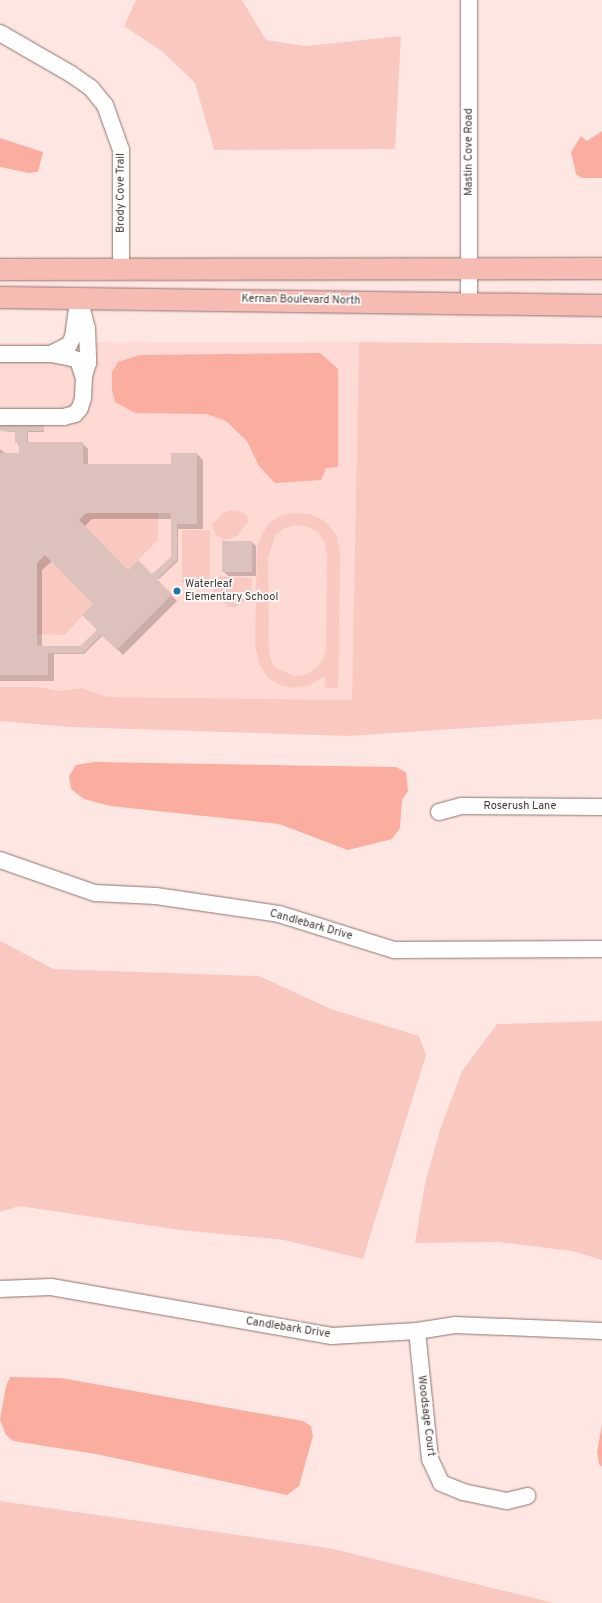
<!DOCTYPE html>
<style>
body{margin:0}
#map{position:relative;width:602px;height:1603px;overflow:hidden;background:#fee7e3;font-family:Overpass,sans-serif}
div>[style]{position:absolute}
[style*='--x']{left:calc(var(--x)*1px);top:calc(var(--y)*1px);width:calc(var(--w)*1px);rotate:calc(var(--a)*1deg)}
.built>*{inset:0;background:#ffd9d3}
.green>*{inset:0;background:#f9c9c1}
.water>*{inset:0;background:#fbada0}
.shadow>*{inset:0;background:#0003}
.building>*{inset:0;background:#ddc1bc}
.roads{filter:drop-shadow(0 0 1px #8d746f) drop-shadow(0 0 1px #8d746f)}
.minor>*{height:16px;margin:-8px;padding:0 8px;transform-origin:8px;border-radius:8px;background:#fff}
.major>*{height:21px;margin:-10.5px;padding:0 10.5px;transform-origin:10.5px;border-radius:10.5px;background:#f6bcb3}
.dots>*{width:11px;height:11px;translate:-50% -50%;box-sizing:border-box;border:2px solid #fff;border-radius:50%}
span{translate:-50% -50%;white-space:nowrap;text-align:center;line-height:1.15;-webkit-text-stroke:3.5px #fff;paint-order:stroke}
.street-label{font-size:11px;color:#403533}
.poi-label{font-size:11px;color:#403533}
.left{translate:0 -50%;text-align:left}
</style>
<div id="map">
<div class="built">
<div style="clip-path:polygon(359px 342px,352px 700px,108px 697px,82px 688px,59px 691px,38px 687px,0 687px,0 343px)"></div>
</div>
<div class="green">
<div style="clip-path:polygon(136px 0,242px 0,266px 40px,306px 46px,401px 36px,395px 149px,214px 150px,195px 83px,163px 52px,124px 26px)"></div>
<div style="clip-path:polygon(359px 342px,602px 344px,602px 719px,349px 736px,69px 727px,0 721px,0 687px,38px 687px,59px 691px,82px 688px,108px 697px,352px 700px)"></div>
<div style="clip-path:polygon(231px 510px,238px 511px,247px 515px,248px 522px,237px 536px,226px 540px,216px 535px,212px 525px,223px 513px)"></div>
<div style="clip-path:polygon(86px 513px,158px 513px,158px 540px,128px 570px,79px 520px)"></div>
<div style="clip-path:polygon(evenodd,294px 513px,310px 514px,325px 521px,337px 536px,340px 555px,338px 689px,325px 687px,325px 676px,310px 685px,293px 688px,280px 685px,268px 678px,260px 665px,255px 645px,257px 545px,268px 524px,280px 516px,294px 513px,296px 525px,308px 527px,318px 532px,325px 543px,327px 557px,326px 650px,323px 660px,315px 669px,304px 675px,293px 676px,273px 666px,269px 653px,268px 558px,275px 536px,284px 528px,296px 525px)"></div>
<div style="clip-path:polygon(182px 530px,210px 530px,210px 583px,182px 583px)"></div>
<div style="clip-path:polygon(45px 555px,93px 604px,65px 635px,37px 634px,37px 563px)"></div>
<div style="clip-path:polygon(214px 576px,252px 578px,251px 595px,236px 607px,229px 607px,213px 595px,211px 579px)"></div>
<div style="clip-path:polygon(0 941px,54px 969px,259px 976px,331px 1009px,419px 1036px,426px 1055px,363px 1259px,284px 1240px,180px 1230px,19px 1206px,0 1212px)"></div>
<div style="clip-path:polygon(602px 1021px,602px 1260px,572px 1251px,497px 1242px,415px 1243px,425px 1183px,440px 1130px,462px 1071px,497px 1024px)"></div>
<div style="clip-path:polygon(0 1501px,329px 1548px,554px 1603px,0 1603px)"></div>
</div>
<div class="water">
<div style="clip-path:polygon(602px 131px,602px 178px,582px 178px,576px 174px,571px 152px,581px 136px,587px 141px)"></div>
<div style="clip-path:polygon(0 138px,43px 152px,38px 172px,29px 173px,0 167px)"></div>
<div style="clip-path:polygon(320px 353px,338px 369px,338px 467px,326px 468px,321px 480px,275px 483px,259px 466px,247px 441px,226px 421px,207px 414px,135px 413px,115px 402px,112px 389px,112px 372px,118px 362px,140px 355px)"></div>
<div style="clip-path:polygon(94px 762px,396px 767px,406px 772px,408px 791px,402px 800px,400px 828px,392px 839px,348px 850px,279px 824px,110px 806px,84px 799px,71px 789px,69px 776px,76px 765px)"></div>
<div style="clip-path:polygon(10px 1377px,61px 1378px,303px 1421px,311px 1426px,313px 1436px,299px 1486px,287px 1495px,96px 1454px,13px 1441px,6px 1435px,0 1420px,6px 1386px)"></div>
<div style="clip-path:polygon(602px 1425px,602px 1467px,599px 1464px,597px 1452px)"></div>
</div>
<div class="shadow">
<div style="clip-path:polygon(evenodd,43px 425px,44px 432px,28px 432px,28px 443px,82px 443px,88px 449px,88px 465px,172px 465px,172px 454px,197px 454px,203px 460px,203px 529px,178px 529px,178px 561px,159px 579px,154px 574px,172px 557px,172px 519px,92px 519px,84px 527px,128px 571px,138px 561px,177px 601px,123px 655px,103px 635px,84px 654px,54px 654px,54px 681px,0 681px,0 449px,5px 453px,20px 454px,16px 432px,0 431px,0 426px,43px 425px,52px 561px,94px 604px,99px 630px,81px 647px,42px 647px,42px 570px,52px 561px)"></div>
<div style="clip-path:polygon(252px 542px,256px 546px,256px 576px,228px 576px,223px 571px)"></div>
</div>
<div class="building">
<div style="clip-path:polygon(evenodd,43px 424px,43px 431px,27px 431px,27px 442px,83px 442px,83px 464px,171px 464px,171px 453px,197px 453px,197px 524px,177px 524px,177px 560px,157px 579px,172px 594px,117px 650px,101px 635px,83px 653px,48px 653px,48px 675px,0 675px,0 453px,19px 453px,19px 443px,15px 443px,15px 431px,0 431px,0 425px,43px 424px,86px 513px,171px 513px,171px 557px,152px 574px,138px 560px,128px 570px,79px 520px,86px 513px,43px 424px,45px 555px,93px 604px,82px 615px,97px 630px,80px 646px,37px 646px,37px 563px,45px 555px)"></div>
<div style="clip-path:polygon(222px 541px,252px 541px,252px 572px,222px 572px)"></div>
</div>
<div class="roads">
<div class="minor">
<div style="--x:0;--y:33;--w:82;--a:30"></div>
<div style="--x:71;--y:74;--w:24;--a:35"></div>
<div style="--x:91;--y:88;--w:22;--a:51"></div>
<div style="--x:105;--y:105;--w:48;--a:70.4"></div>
<div style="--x:121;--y:150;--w:118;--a:90"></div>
<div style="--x:79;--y:297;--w:32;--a:76"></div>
<div style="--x:87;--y:328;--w:35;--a:88"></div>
<div style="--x:88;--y:363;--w:14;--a:107"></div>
<div style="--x:469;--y:304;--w:304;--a:-90"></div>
<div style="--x:0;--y:354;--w:51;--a:0"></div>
<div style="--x:51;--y:354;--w:21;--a:11"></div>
<div style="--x:72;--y:358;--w:6;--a:18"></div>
<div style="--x:78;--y:360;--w:19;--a:72"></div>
<div style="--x:84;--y:378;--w:20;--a:93"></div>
<div style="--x:83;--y:398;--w:10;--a:107"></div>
<div style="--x:80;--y:408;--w:8;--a:130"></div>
<div style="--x:75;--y:414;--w:11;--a:165"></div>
<div style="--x:64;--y:417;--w:64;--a:180"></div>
<div style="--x:51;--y:354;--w:20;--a:-27"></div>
<div style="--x:69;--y:345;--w:9;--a:-63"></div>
<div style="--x:73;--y:337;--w:34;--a:-82"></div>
<div style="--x:439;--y:812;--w:24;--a:-15"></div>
<div style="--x:462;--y:806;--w:140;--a:0.4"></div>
<div style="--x:0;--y:860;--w:101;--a:19.2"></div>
<div style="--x:95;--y:893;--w:61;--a:2.8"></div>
<div style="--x:156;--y:896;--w:124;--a:8.3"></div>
<div style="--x:279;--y:914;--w:121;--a:17.4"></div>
<div style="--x:394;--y:950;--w:208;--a:-0.3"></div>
<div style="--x:0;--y:1289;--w:51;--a:-2.2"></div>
<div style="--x:51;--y:1287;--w:285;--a:9.9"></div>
<div style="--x:332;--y:1336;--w:85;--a:-3.4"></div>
<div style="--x:417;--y:1331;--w:38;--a:-9"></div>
<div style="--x:455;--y:1325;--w:147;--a:2.3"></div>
<div style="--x:417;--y:1331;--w:129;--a:84.2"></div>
<div style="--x:430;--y:1459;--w:26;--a:65"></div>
<div style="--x:441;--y:1483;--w:24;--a:22"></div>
<div style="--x:463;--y:1492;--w:45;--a:11.6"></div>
<div style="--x:507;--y:1501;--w:21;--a:-14"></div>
</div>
<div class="major">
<div style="--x:0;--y:269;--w:602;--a:-0.1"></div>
<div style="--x:0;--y:297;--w:602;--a:0.76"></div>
</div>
</div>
<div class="dots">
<div style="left:177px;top:591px;background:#2276a6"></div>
</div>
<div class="street-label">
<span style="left:469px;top:152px;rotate:-90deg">Mastin Cove Road</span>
<span style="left:121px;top:193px;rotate:-90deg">Brody Cove Trail</span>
<span style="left:301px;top:300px;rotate:1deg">Kernan Boulevard North</span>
<span style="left:520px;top:806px">Roserush Lane</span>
<span style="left:311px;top:925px;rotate:16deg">Candlebark Drive</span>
<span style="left:288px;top:1328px;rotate:9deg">Candlebark Drive</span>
<span style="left:426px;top:1416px;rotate:83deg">Woodsage Court</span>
</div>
<div class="poi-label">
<span class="left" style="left:185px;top:591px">Waterleaf<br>Elementary School</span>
</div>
</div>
